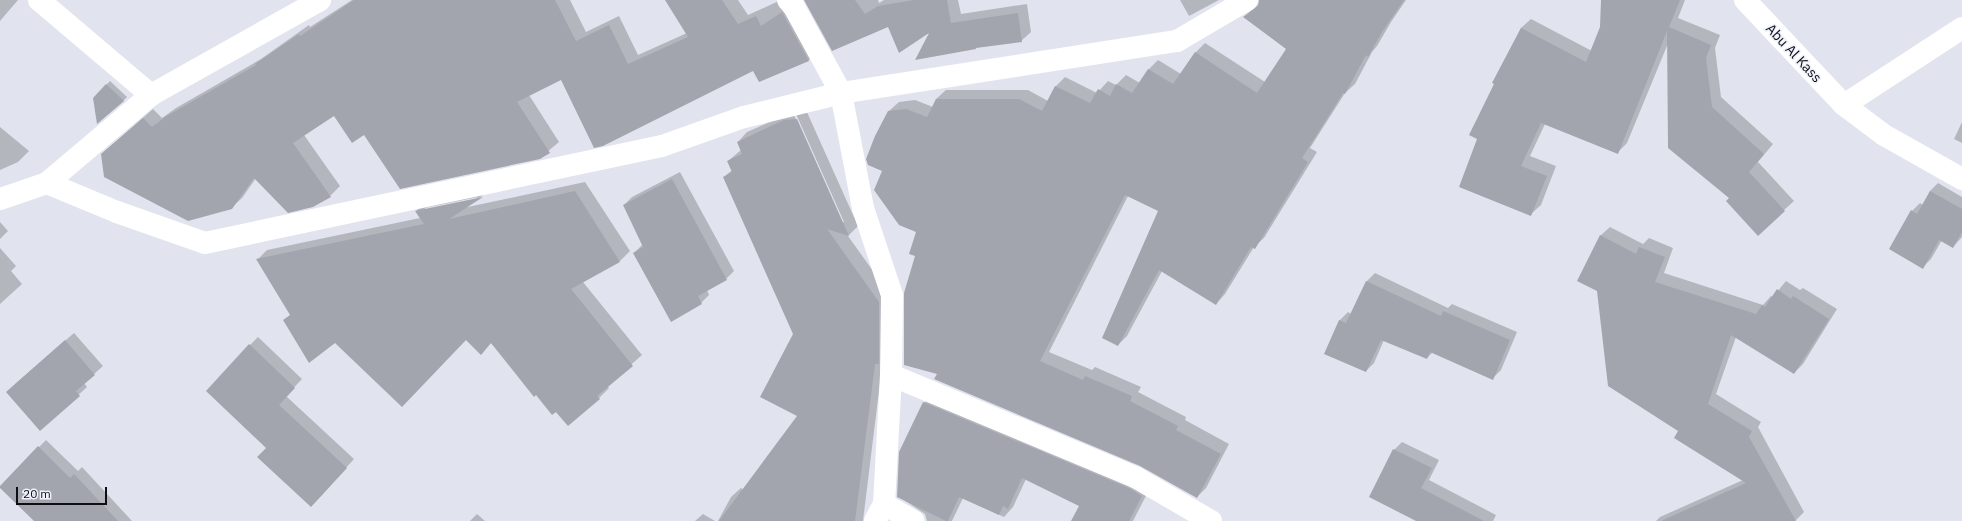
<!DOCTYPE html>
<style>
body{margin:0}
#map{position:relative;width:1962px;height:521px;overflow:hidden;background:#e1e4ee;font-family:"IBM Plex Sans",sans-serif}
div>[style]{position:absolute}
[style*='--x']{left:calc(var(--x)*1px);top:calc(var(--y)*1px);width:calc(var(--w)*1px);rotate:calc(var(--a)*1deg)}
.shadow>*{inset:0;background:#0003}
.building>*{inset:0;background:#a2a4ae}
.minor>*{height:22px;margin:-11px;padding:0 11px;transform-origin:11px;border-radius:11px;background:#fff}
span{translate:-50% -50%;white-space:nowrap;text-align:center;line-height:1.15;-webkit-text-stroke:3px #eff1fc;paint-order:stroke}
.street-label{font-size:14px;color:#0e0f12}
.scale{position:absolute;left:16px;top:487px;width:91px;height:18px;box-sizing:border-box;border:2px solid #0e0f12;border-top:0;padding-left:5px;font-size:12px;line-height:14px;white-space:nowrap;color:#0e0f12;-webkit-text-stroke:3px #eff1fc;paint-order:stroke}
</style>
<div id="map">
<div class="shadow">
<div style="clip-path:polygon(0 0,18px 0,0 21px)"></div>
<div style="clip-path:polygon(352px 0,570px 0,586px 32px,619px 16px,638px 55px,687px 33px,666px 0,738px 0,748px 15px,781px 0,818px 50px,809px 60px,760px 81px,754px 70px,561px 78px,529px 95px,559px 142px,540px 158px,364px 133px,334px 115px,304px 135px,340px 186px,330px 196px,256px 178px,242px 198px,231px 208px,102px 154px,153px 109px,162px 118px,176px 108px,261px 59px,309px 25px,310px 27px)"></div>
<div style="clip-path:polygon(805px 0,878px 0,879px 3px,884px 0,958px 0,961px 14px,1027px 4px,1031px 32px,1021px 41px,978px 46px,976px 48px,931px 30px,888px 26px)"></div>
<div style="clip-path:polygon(1180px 0,1219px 0,1189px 16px)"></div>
<div style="clip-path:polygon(1260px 0,1406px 0,1391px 22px,1377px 46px,1372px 52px,1355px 84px,1345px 93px,1310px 148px,1317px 152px,1264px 238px,1254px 247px,1225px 294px,1216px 304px,1162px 271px,1127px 336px,1118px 345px,1159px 210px,1128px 196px,1049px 352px,1092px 370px,1095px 367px,1141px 387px,1138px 392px,1186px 417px,1185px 420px,1229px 444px,1206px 488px,1197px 497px,1140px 465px,938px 373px,916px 255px,917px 232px,884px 171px,889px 111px,899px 102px,915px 100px,933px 107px,936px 99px,946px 90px,1028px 90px,1048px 101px,1056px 86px,1065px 77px,1097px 93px,1108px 81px,1116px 85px,1126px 75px,1140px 83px,1149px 69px,1158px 60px,1181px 74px,1196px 52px,1205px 43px,1265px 82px,1287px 49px,1244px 17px,1260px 3px)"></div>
<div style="clip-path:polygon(1602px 0,1685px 0,1678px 18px,1720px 35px,1715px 48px,1721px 97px,1773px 144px,1758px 162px,1794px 201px,1784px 210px,1730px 198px,1669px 41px,1627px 143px,1617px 153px,1545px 124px,1530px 156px,1556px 166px,1541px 205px,1531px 214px,1479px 139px,1495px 83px,1493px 82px,1521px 28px,1531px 19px,1592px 51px,1601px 27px)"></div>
<div style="clip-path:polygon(110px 81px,127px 97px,123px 101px,94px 98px)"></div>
<div style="clip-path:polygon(evenodd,806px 110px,858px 226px,848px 236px,888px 292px,883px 358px,863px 521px,718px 521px,731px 497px,741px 488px,744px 490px,799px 415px,795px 334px,724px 177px,732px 170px,728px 161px,741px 150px,738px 142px,747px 132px,795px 111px,806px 110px,796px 114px,844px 222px,842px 222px,794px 115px,796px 114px)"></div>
<div style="clip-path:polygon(1962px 122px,1962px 143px,1954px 139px)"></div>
<div style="clip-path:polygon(0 127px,29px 151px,18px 162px,0 170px)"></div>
<div style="clip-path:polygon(680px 172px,734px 271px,726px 279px,707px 290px,709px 295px,701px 303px,634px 253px,643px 244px,624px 205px,632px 197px)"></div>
<div style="clip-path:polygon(evenodd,585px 182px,630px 251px,620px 261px,583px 282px,642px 355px,607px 386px,609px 388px,599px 398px,568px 425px,491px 343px,466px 339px,335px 342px,291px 314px,258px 259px,267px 250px,420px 218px,416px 211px,426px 202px,490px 188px,482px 196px,463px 208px,585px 182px,478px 197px,475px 200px,426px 210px,425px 208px,478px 197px)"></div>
<div style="clip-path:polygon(1938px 183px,1962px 197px,1962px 237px,1953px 247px,1942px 240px,1931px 259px,1923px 267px,1912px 211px,1920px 203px,1923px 205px,1930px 191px)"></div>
<div style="clip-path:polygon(0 222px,8px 231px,0 239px)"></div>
<div style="clip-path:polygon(1610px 227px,1643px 244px,1649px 238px,1673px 248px,1664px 273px,1763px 305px,1771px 296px,1773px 297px,1786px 281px,1800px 290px,1803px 288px,1837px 309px,1803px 364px,1794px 373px,1736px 337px,1716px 394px,1761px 422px,1758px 427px,1804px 512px,1795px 521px,1656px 521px,1660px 517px,1743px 480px,1679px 430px,1600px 236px)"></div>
<div style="clip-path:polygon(0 248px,16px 266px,11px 271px,22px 284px,0 304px)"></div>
<div style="clip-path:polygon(1375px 273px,1448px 308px,1452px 304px,1517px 332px,1501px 370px,1493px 378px,1433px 352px,1427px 358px,1384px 340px,1374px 363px,1366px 371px,1326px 353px,1340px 320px,1348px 312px,1351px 314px,1367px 281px)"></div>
<div style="clip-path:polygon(74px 333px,103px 366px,84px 383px,87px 387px,40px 430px,15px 384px)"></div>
<div style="clip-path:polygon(258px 337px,302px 379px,286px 396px,354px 459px,319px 498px,267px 448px,250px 345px)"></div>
<div style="clip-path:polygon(933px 393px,1151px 486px,1133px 521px,1072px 521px,1080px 506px,1026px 479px,1013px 507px,1004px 517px,963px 498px,952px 521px,927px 521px,925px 514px,898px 496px,924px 403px)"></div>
<div style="clip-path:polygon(46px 440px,78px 471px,82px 467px,132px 521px,35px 521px,0 487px)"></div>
<div style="clip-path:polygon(1402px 442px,1439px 460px,1429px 480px,1496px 515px,1493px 521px,1418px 521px,1394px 450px)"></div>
<div style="clip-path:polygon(477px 514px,485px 521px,470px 521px)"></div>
<div style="clip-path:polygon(703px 514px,715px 521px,695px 521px)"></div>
</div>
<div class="building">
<div style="clip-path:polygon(354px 0,555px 0,576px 41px,609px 25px,628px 64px,688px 37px,665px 0,722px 0,738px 24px,756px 16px,761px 26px,782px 12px,809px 61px,759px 82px,753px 71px,603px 146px,594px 148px,561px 80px,517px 102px,550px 153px,540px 159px,400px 189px,364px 135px,352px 143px,334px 116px,293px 143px,331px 197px,313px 207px,288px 213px,254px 178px,232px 209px,188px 221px,104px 177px,101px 154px,143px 118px,152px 127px,165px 117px,256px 65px,255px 64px,299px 34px,300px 36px)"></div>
<div style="clip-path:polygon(804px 0,855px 0,865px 14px,878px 6px,914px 0,947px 0,951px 23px,1018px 13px,1022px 42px,976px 48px,976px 49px,915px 60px,929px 33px,899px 53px,888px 27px,832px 51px)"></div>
<div style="clip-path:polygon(1259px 0,1404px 0,1382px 32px,1368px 57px,1366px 55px,1345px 94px,1343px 93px,1302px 158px,1308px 162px,1255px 249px,1251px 247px,1216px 305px,1159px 270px,1118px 346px,1102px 338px,1158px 211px,1125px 195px,1040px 361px,1083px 380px,1085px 376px,1132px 396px,1130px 401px,1178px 426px,1176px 430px,1221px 454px,1197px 498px,1140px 466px,934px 379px,937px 374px,904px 365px,904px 293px,915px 256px,909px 254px,916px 232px,899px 225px,874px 190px,882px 171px,868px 165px,866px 159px,875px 136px,888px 111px,906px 109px,927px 117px,936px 99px,1019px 99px,1042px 111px,1055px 86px,1090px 103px,1098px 89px,1110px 96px,1116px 84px,1132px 93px,1148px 69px,1173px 84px,1195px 52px,1257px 93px,1286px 49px,1243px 17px,1258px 6px)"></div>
<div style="clip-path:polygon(1601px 0,1680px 0,1669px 27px,1711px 45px,1706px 58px,1712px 107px,1764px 154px,1749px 172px,1785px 211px,1758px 236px,1726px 201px,1729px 198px,1668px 148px,1667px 31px,1618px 154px,1541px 123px,1521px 166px,1547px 176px,1531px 216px,1459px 187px,1477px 139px,1469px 135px,1494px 84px,1492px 83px,1521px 28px,1586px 62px,1600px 27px)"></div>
<div style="clip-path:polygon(106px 84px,124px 101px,97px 124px,93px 98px)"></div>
<div style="clip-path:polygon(797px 119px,849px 236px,827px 229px,879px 302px,879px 364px,875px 364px,855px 521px,719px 521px,797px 416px,760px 397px,793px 334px,723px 177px,732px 172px,727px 161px,742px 154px,737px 142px,784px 120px)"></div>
<div style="clip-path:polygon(672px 179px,727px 280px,698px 296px,702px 304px,671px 322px,633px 253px,643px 247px,623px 205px)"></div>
<div style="clip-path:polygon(575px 191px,620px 262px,571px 289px,633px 366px,597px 396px,600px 399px,568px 426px,556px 412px,552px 415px,536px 395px,534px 397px,491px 343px,481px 355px,466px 340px,402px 407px,335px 343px,309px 363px,283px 320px,290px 315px,256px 259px,424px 224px,415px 211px,483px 197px,449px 219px)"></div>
<div style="clip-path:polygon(1930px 191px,1962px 209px,1962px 232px,1953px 248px,1939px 240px,1923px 269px,1889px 249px,1911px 210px,1917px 214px)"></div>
<div style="clip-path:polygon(1600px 235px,1636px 254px,1639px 247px,1665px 257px,1655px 282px,1756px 314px,1762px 305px,1765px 307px,1777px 289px,1791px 299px,1793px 296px,1829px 319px,1794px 374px,1731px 335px,1708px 404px,1752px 431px,1749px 437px,1796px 521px,1661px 521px,1746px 483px,1674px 438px,1678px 431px,1608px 386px,1597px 291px,1577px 281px)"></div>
<div style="clip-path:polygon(1366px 281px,1441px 316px,1443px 311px,1510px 340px,1493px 380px,1430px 352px,1427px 359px,1381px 340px,1366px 372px,1324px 354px,1339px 320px,1346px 323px)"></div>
<div style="clip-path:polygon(65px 340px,95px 375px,76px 391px,80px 396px,40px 431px,6px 392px)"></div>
<div style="clip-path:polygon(249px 344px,295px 388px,279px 405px,347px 468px,311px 507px,257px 457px,266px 448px,206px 391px)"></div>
<div style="clip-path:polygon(923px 402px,1129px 488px,1142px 496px,1129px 521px,1071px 521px,1079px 506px,1022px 478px,1008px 509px,1003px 506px,999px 515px,959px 497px,948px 521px,946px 521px,897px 497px,899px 452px)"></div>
<div style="clip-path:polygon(38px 446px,70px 478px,74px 474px,118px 521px,34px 521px,0 488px,0 486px)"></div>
<div style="clip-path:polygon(1393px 449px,1432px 468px,1421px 488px,1484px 521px,1416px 521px,1369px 497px)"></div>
</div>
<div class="minor">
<div style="--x:39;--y:0;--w:147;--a:40.3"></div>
<div style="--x:788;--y:0;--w:9;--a:49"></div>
<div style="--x:794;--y:7;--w:98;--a:61.3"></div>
<div style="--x:841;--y:93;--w:117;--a:79.2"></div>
<div style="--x:863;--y:208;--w:92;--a:71.6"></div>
<div style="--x:892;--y:295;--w:80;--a:90.7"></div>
<div style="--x:891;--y:375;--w:129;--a:93.1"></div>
<div style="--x:884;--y:504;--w:19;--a:118"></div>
<div style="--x:1745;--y:0;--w:144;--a:46.7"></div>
<div style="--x:1844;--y:105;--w:50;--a:36.9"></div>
<div style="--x:1884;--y:135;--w:90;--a:29.4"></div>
<div style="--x:1844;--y:105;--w:141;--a:-33.1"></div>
<div style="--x:47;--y:183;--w:76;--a:22.5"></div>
<div style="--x:117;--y:212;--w:93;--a:19.4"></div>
<div style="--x:205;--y:243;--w:467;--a:-12"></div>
<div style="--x:662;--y:146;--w:87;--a:-19.5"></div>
<div style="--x:744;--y:117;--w:100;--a:-13.9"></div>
<div style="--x:841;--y:93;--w:340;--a:-8.8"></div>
<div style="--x:1177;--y:41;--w:81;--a:-30.4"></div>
<div style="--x:0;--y:199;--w:50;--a:-18.8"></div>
<div style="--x:47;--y:183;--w:136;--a:-40.2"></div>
<div style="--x:151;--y:95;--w:194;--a:-29.3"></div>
<div style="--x:891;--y:375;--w:264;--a:22.7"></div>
<div style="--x:1135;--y:477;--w:88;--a:30.1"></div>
<div style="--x:884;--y:504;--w:34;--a:30"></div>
</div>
<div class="street-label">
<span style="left:1794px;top:53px;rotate:47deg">Abu Al Kass</span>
</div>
<div class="scale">20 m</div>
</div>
